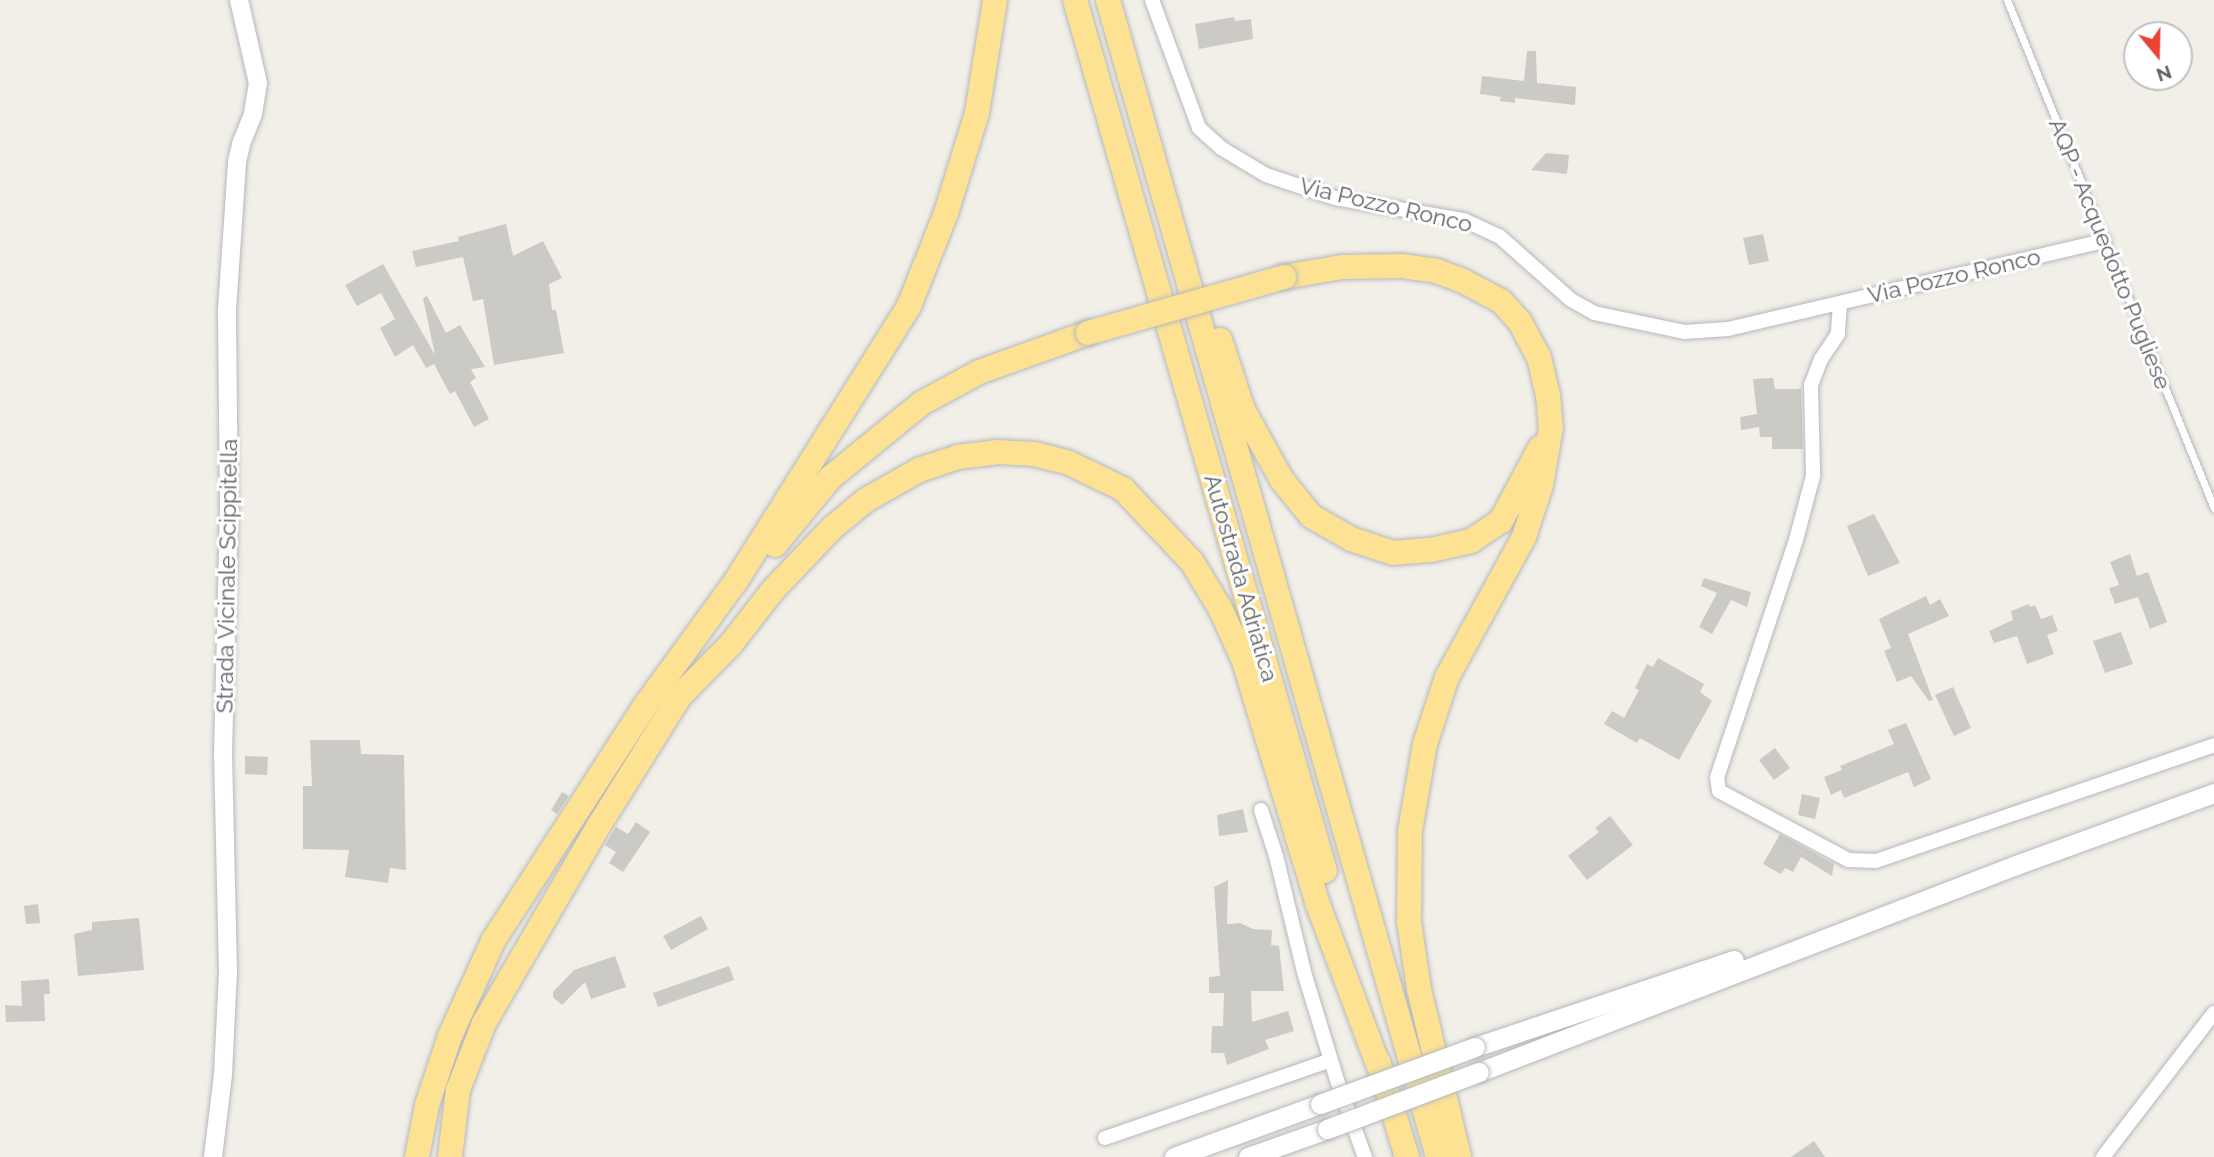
<!DOCTYPE html>
<style>
body{margin:0}
#map{position:relative;width:2214px;height:1157px;overflow:hidden;background:#f1efe8;font-family:Raleway,sans-serif}
div>[style]{position:absolute}
[style*='--x']{left:calc(var(--x)*1px);top:calc(var(--y)*1px);width:calc(var(--w)*1px);rotate:calc(var(--a)*1deg)}
.building>*{inset:0;background:#cccac5}
.roads{filter:drop-shadow(0 0 2px #b5b8bc) drop-shadow(0 0 2px #b5b8bc)}
.service>*{height:7px;margin:-3.5px;padding:0 3.5px;transform-origin:3.5px;border-radius:3.5px;background:#fff}
.minor>*{height:14px;margin:-7px;padding:0 7px;transform-origin:7px;border-radius:7px;background:#fff}
.tertiary>*{height:18px;margin:-9px;padding:0 9px;transform-origin:9px;border-radius:9px;background:#fff}
.secondary>*{height:19px;margin:-9.5px;padding:0 9.5px;transform-origin:9.5px;border-radius:9.5px;background:#fff}
.motorway>*{height:24px;margin:-12px;padding:0 12px;transform-origin:12px;border-radius:12px;background:#fde293}
.bridges{filter:drop-shadow(0 0 2px #b6babf) drop-shadow(0 0 2px #b6babf)}
.secondary-bridge>*{height:19px;margin:-9.5px;padding:0 9.5px;transform-origin:9.5px;border-radius:9.5px;background:#fff}
.motorway-bridge>*{height:24px;margin:-12px;padding:0 12px;transform-origin:12px;border-radius:12px;background:#fde293}
span{translate:-50% -50%;white-space:nowrap;text-align:center;line-height:1.15;-webkit-text-stroke:6px #fff;paint-order:stroke}
.street-label{font-size:23px;color:#5f6368}
.north{position:absolute;left:2123px;top:21px;width:70px;height:70px;box-sizing:border-box;background:#fff;border:2px solid #bfc1c3;border-radius:50%;rotate:161deg;font-size:19px;font-weight:700;line-height:28px;text-align:center;color:#5f6368}
.north::after{content:'';display:block;margin:auto;width:24px;height:32px;background:#ea4335;clip-path:polygon(50% 0,100% 100%,50% 72%,0 100%)}
</style>
<div id="map">
<div class="building">
<div style="clip-path:polygon(1234px 17px,1235px 21px,1251px 19px,1253px 39px,1199px 49px,1195px 24px)"></div>
<div style="clip-path:polygon(1527px 51px,1536px 51px,1537px 83px,1576px 87px,1575px 105px,1515px 98px,1515px 103px,1500px 101px,1501px 97px,1480px 94px,1482px 76px,1524px 81px)"></div>
<div style="clip-path:polygon(1546px 153px,1569px 155px,1567px 174px,1531px 170px)"></div>
<div style="clip-path:polygon(506px 224px,513px 256px,543px 241px,562px 278px,549px 284px,552px 310px,556px 310px,564px 353px,494px 365px,483px 299px,473px 301px,463px 257px,416px 267px,412px 251px,459px 241px,458px 237px)"></div>
<div style="clip-path:polygon(1763px 234px,1769px 261px,1749px 265px,1743px 238px)"></div>
<div style="clip-path:polygon(383px 264px,435px 355px,423px 298px,427px 296px,446px 333px,460px 325px,485px 367px,471px 369px,476px 378px,470px 382px,489px 419px,474px 427px,455px 391px,450px 394px,434px 364px,426px 368px,413px 345px,395px 357px,380px 328px,395px 319px,381px 293px,357px 306px,345px 285px)"></div>
<div style="clip-path:polygon(1773px 378px,1775px 389px,1801px 389px,1803px 449px,1772px 449px,1772px 437px,1760px 437px,1759px 427px,1741px 430px,1740px 417px,1757px 414px,1753px 379px)"></div>
<div style="clip-path:polygon(1874px 514px,1900px 563px,1868px 576px,1847px 526px)"></div>
<div style="clip-path:polygon(2130px 554px,2137px 576px,2148px 572px,2167px 622px,2150px 629px,2138px 597px,2115px 604px,2109px 588px,2119px 585px,2110px 562px)"></div>
<div style="clip-path:polygon(1704px 578px,1751px 592px,1747px 607px,1731px 600px,1712px 634px,1699px 627px,1717px 593px,1701px 586px)"></div>
<div style="clip-path:polygon(1926px 596px,1930px 605px,1940px 599px,1949px 616px,1908px 634px,1933px 700px,1929px 701px,1911px 676px,1897px 682px,1884px 651px,1891px 648px,1879px 619px)"></div>
<div style="clip-path:polygon(2029px 604px,2030px 607px,2035px 605px,2041px 619px,2052px 615px,2058px 631px,2047px 635px,2054px 654px,2027px 664px,2017px 636px,1994px 643px,1989px 631px,2013px 620px,2011px 611px)"></div>
<div style="clip-path:polygon(2121px 632px,2133px 664px,2105px 673px,2093px 641px)"></div>
<div style="clip-path:polygon(1658px 658px,1704px 684px,1700px 692px,1712px 701px,1679px 760px,1640px 738px,1637px 743px,1604px 724px,1612px 711px,1624px 718px,1639px 690px,1635px 688px,1647px 664px,1653px 667px)"></div>
<div style="clip-path:polygon(1953px 687px,1971px 728px,1954px 736px,1935px 695px)"></div>
<div style="clip-path:polygon(1906px 723px,1931px 779px,1914px 787px,1908px 772px,1844px 798px,1841px 790px,1831px 795px,1824px 777px,1842px 770px,1840px 766px,1894px 744px,1888px 730px)"></div>
<div style="clip-path:polygon(310px 740px,360px 740px,361px 754px,404px 755px,406px 870px,390px 868px,388px 883px,345px 877px,349px 850px,303px 849px,303px 786px,312px 786px)"></div>
<div style="clip-path:polygon(1775px 748px,1790px 768px,1774px 780px,1759px 760px)"></div>
<div style="clip-path:polygon(245px 756px,268px 757px,267px 775px,245px 774px)"></div>
<div style="clip-path:polygon(562px 792px,569px 796px,557px 814px,551px 810px)"></div>
<div style="clip-path:polygon(1802px 794px,1820px 798px,1815px 819px,1798px 815px)"></div>
<div style="clip-path:polygon(1243px 809px,1248px 832px,1219px 836px,1217px 815px)"></div>
<div style="clip-path:polygon(1610px 816px,1633px 845px,1587px 880px,1568px 856px,1599px 832px,1595px 828px)"></div>
<div style="clip-path:polygon(636px 822px,650px 832px,623px 872px,609px 863px,616px 852px,605px 845px,616px 827px,628px 834px)"></div>
<div style="clip-path:polygon(1780px 834px,1834px 864px,1832px 876px,1801px 857px,1793px 872px,1785px 868px,1781px 874px,1763px 864px)"></div>
<div style="clip-path:polygon(1228px 880px,1227px 924px,1240px 923px,1253px 929px,1272px 930px,1271px 945px,1279px 946px,1284px 991px,1251px 991px,1252px 1022px,1288px 1011px,1294px 1031px,1265px 1040px,1269px 1049px,1227px 1065px,1224px 1053px,1211px 1053px,1212px 1026px,1223px 1026px,1224px 993px,1209px 993px,1209px 977px,1220px 976px,1214px 887px)"></div>
<div style="clip-path:polygon(38px 904px,40px 923px,26px 924px,24px 906px)"></div>
<div style="clip-path:polygon(701px 916px,708px 929px,671px 950px,663px 936px)"></div>
<div style="clip-path:polygon(139px 918px,144px 970px,78px 976px,74px 934px,92px 930px,92px 922px)"></div>
<div style="clip-path:polygon(615px 956px,626px 987px,591px 999px,585px 982px,562px 1005px,553px 997px,553px 992px,574px 970px)"></div>
<div style="clip-path:polygon(729px 966px,734px 980px,658px 1007px,653px 993px)"></div>
<div style="clip-path:polygon(49px 979px,50px 994px,44px 994px,45px 1021px,6px 1022px,5px 1005px,22px 1006px,21px 981px)"></div>
<div style="clip-path:polygon(1814px 1141px,1825px 1157px,1791px 1157px)"></div>
</div>
<div class="roads">
<div class="service">
<div style="--x:2007;--y:0;--w:549;--a:67.83"></div>
</div>
<div class="minor">
<div style="--x:1152;--y:0;--w:136;--a:69.8"></div>
<div style="--x:1199;--y:128;--w:30;--a:42"></div>
<div style="--x:1221;--y:148;--w:52;--a:31"></div>
<div style="--x:1266;--y:175;--w:73;--a:18.4"></div>
<div style="--x:1335;--y:198;--w:131;--a:9.7"></div>
<div style="--x:1464;--y:220;--w:38;--a:25"></div>
<div style="--x:1499;--y:236;--w:96;--a:41.6"></div>
<div style="--x:1571;--y:300;--w:26;--a:29"></div>
<div style="--x:1594;--y:313;--w:92;--a:11.9"></div>
<div style="--x:1684;--y:332;--w:44;--a:-3.9"></div>
<div style="--x:1728;--y:329;--w:386;--a:-13.2"></div>
<div style="--x:1840;--y:303;--w:31;--a:94"></div>
<div style="--x:1838;--y:334;--w:30;--a:124"></div>
<div style="--x:1821;--y:359;--w:28;--a:111"></div>
<div style="--x:1811;--y:385;--w:91;--a:88.7"></div>
<div style="--x:1813;--y:476;--w:66;--a:104.9"></div>
<div style="--x:1796;--y:540;--w:250;--a:108.4"></div>
<div style="--x:1717;--y:777;--w:14;--a:82"></div>
<div style="--x:1719;--y:791;--w:146;--a:28.1"></div>
<div style="--x:1848;--y:860;--w:28;--a:2"></div>
<div style="--x:1876;--y:861;--w:357;--a:-18.9"></div>
<div style="--x:1261;--y:810;--w:48;--a:71.9"></div>
<div style="--x:1276;--y:856;--w:119;--a:76.4"></div>
<div style="--x:1304;--y:972;--w:116;--a:73"></div>
<div style="--x:1338;--y:1083;--w:79;--a:70"></div>
<div style="--x:1105;--y:1138;--w:239;--a:-19"></div>
<div style="--x:2103;--y:1157;--w:182;--a:-52.4"></div>
</div>
<div class="tertiary">
<div style="--x:213;--y:1157;--w:84;--a:-83.1"></div>
<div style="--x:223;--y:1074;--w:101;--a:-87.2"></div>
<div style="--x:228;--y:973;--w:218;--a:-91.3"></div>
<div style="--x:223;--y:755;--w:247;--a:-88.6"></div>
<div style="--x:229;--y:508;--w:198;--a:-90.6"></div>
<div style="--x:227;--y:310;--w:148;--a:-86.1"></div>
<div style="--x:237;--y:162;--w:18;--a:-77"></div>
<div style="--x:241;--y:144;--w:32;--a:-68"></div>
<div style="--x:253;--y:114;--w:31;--a:-81"></div>
<div style="--x:258;--y:83;--w:85;--a:-102.9"></div>
</div>
<div class="secondary">
<div style="--x:1475;--y:1047;--w:273;--a:-18.6"></div>
<div style="--x:1479;--y:1072;--w:576;--a:-21.08"></div>
<div style="--x:2016;--y:865;--w:211;--a:-20"></div>
<div style="--x:1174;--y:1157;--w:155;--a:-20"></div>
<div style="--x:1248;--y:1157;--w:84;--a:-19.5"></div>
</div>
<div class="motorway">
<div style="--x:1075;--y:0;--w:906;--a:73.99"></div>
<div style="--x:1108;--y:0;--w:1203;--a:74.08"></div>
<div style="--x:1284;--y:277;--w:59;--a:-9.8"></div>
<div style="--x:1342;--y:267;--w:60;--a:-1"></div>
<div style="--x:1402;--y:266;--w:35;--a:8"></div>
<div style="--x:1437;--y:271;--w:28;--a:21"></div>
<div style="--x:1463;--y:281;--w:43;--a:27.8"></div>
<div style="--x:1501;--y:301;--w:28;--a:48"></div>
<div style="--x:1520;--y:322;--w:40;--a:62"></div>
<div style="--x:1539;--y:357;--w:39;--a:77"></div>
<div style="--x:1548;--y:395;--w:33;--a:85"></div>
<div style="--x:1551;--y:428;--w:58;--a:100"></div>
<div style="--x:1541;--y:485;--w:55;--a:108.1"></div>
<div style="--x:1524;--y:537;--w:160;--a:118.8"></div>
<div style="--x:1447;--y:677;--w:71;--a:108.2"></div>
<div style="--x:1425;--y:744;--w:88;--a:99.8"></div>
<div style="--x:1410;--y:831;--w:91;--a:90.6"></div>
<div style="--x:1409;--y:922;--w:68;--a:81.5"></div>
<div style="--x:1419;--y:989;--w:173;--a:76.6"></div>
<div style="--x:1220;--y:340;--w:74;--a:71.8"></div>
<div style="--x:1243;--y:410;--w:80;--a:60.9"></div>
<div style="--x:1282;--y:480;--w:46;--a:51.1"></div>
<div style="--x:1311;--y:516;--w:46;--a:29.9"></div>
<div style="--x:1351;--y:539;--w:44;--a:18.4"></div>
<div style="--x:1393;--y:553;--w:38;--a:-5"></div>
<div style="--x:1431;--y:550;--w:41;--a:-12.7"></div>
<div style="--x:1471;--y:541;--w:36;--a:-34"></div>
<div style="--x:1501;--y:521;--w:83;--a:-61.9"></div>
<div style="--x:775;--y:545;--w:87;--a:-50.6"></div>
<div style="--x:830;--y:478;--w:119;--a:-39.2"></div>
<div style="--x:922;--y:403;--w:65;--a:-28.5"></div>
<div style="--x:979;--y:372;--w:116;--a:-19.7"></div>
<div style="--x:1378;--y:1061;--w:100;--a:73.2"></div>
<div style="--x:417;--y:1157;--w:53;--a:-79.1"></div>
<div style="--x:427;--y:1105;--w:73;--a:-71.6"></div>
<div style="--x:450;--y:1036;--w:104;--a:-65.6"></div>
<div style="--x:493;--y:941;--w:283;--a:-57.1"></div>
<div style="--x:647;--y:703;--w:151;--a:-53.9"></div>
<div style="--x:736;--y:581;--w:325;--a:-57.8"></div>
<div style="--x:909;--y:306;--w:100;--a:-68.3"></div>
<div style="--x:946;--y:213;--w:105;--a:-72.8"></div>
<div style="--x:977;--y:113;--w:114;--a:-80.9"></div>
<div style="--x:450;--y:1157;--w:67;--a:-83.2"></div>
<div style="--x:458;--y:1090;--w:72;--a:-68.8"></div>
<div style="--x:484;--y:1023;--w:227;--a:-59.8"></div>
<div style="--x:598;--y:827;--w:155;--a:-58"></div>
<div style="--x:680;--y:696;--w:73;--a:-45.6"></div>
<div style="--x:731;--y:644;--w:68;--a:-52.1"></div>
<div style="--x:773;--y:590;--w:84;--a:-46.4"></div>
<div style="--x:831;--y:529;--w:45;--a:-39.6"></div>
<div style="--x:866;--y:500;--w:61;--a:-29.5"></div>
<div style="--x:919;--y:470;--w:41;--a:-18.4"></div>
<div style="--x:958;--y:457;--w:39;--a:-7"></div>
<div style="--x:997;--y:452;--w:37;--a:3"></div>
<div style="--x:1034;--y:454;--w:36;--a:14"></div>
<div style="--x:1069;--y:463;--w:60;--a:25.7"></div>
<div style="--x:1123;--y:489;--w:100;--a:46.6"></div>
<div style="--x:1192;--y:562;--w:54;--a:58.7"></div>
<div style="--x:1220;--y:608;--w:58;--a:65.6"></div>
<div style="--x:1244;--y:661;--w:252;--a:73.1"></div>
<div style="--x:1317;--y:902;--w:185;--a:69.4"></div>
</div>
</div>
<div class="bridges">
<div class="secondary-bridge">
<div style="--x:1320;--y:1104;--w:165;--a:-20.2"></div>
<div style="--x:1327;--y:1129;--w:162;--a:-20.6"></div>
</div>
<div class="motorway-bridge">
<div style="--x:1088;--y:333;--w:204;--a:-15.9"></div>
</div>
</div>
<div class="street-label">
<span style="left:1386px;top:205px;rotate:13deg">Via Pozzo Ronco</span>
<span style="left:2110px;top:254px;rotate:68deg">AQP - Acquedotto Pugliese</span>
<span style="left:1954px;top:276px;rotate:-13deg">Via Pozzo Ronco</span>
<span style="left:227px;top:576px;rotate:-89deg">Strada Vicinale Scippitella</span>
<span style="left:1241px;top:578px;rotate:74deg">Autostrada Adriatica</span>
</div>
<div class="north">N</div>
</div>
